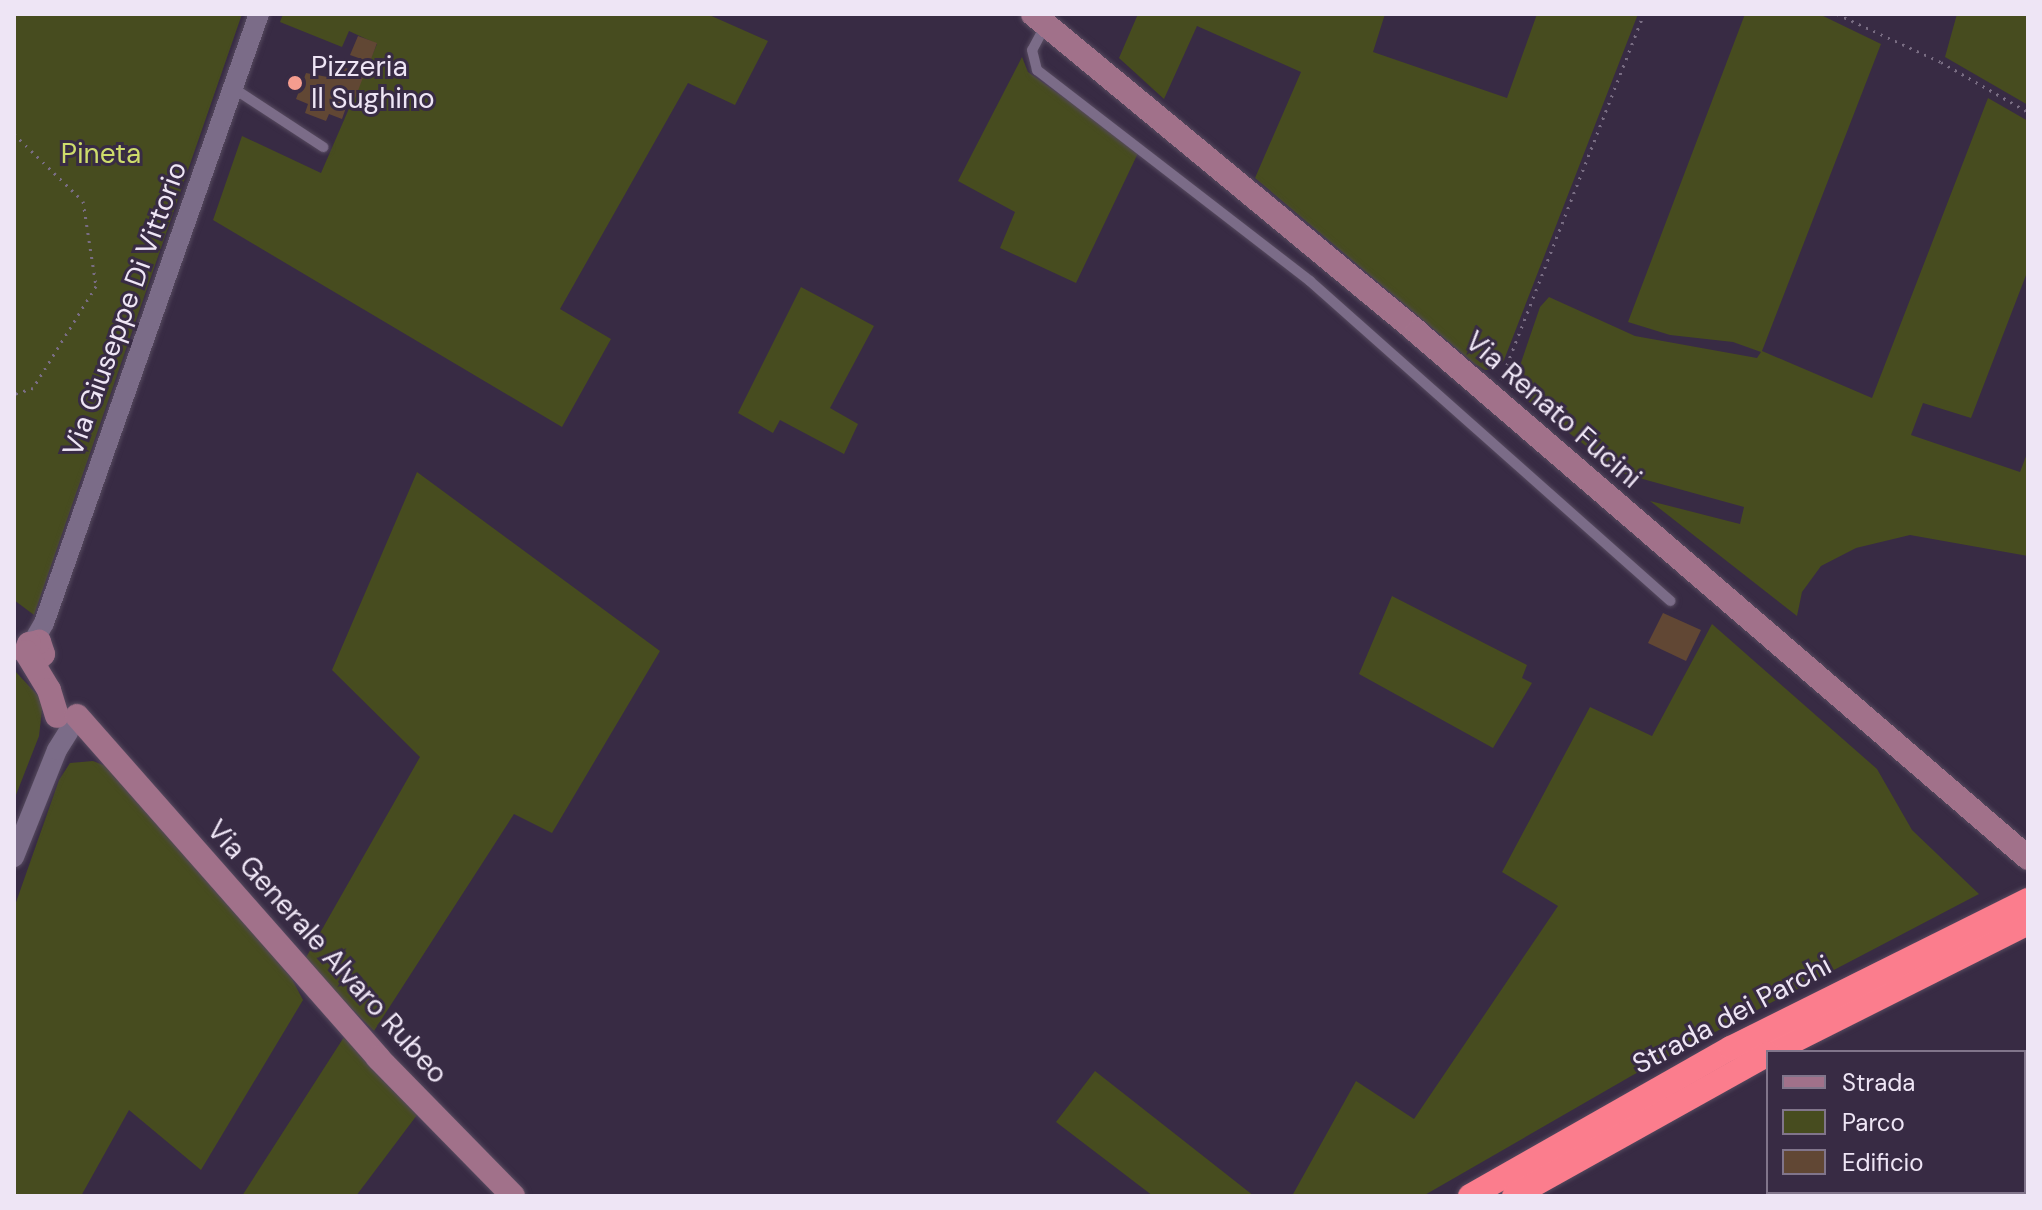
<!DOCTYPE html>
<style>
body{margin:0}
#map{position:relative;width:2042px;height:1210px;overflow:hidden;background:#382b44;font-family:"DM Sans",sans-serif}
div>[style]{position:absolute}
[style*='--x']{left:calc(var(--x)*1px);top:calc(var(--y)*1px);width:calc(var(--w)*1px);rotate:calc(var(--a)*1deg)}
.green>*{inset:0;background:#474c1f}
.building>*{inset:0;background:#614734}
.path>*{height:3px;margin-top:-1.5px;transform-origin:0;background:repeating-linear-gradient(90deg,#796d83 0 2px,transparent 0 8px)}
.roads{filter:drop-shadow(0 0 2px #564a5f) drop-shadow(0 0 2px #564a5f)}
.lane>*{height:10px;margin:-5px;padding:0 5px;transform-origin:5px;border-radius:5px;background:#7b6c88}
.street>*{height:20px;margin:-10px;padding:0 10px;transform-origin:10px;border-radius:10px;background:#7b6c88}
.secondary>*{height:24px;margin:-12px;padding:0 12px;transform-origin:12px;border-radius:12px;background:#a1718a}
.highway>*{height:24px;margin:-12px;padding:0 12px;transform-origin:12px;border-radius:12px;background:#fb7d8d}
.dots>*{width:22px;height:22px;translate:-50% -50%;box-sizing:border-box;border:4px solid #382b44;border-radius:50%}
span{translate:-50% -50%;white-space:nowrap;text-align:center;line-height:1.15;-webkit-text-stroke:6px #382b44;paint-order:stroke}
.poi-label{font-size:28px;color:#eee5f5}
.left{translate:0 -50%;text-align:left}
.park-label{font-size:28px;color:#cedc6b}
.street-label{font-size:28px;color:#eee5f5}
.frame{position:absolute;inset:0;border:16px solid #eee5f5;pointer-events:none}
.legend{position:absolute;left:1766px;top:1050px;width:260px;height:144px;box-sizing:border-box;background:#382b44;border:2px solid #81758b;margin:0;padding:10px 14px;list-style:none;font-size:24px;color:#eee5f5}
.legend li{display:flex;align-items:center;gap:16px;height:40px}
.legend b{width:40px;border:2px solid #81758b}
</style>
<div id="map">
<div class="green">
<div style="clip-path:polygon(14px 14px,242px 14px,34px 615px,14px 600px)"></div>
<div style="clip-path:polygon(283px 14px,707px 14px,768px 41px,735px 105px,688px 83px,560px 309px,611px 339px,562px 427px,213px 220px,242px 136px,321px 173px,377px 44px,349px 31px,342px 47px,280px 22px)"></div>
<div style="clip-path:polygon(1138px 14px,1385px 14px,1373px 52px,1507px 98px,1537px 14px,1638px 14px,1504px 360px,1497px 369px,1485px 370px,1475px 364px,1255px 178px,1301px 72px,1197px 26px,1164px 99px,1119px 58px)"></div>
<div style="clip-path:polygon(1745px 14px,1819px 14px,1881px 44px,1762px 351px,1872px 398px,1988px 98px,2028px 121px,2028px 270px,1971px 418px,1923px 403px,1911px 435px,2020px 472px,2028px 451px,2028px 556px,1910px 535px,1856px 548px,1821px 566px,1802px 592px,1797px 616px,1650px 501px,1740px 524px,1744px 507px,1621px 473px,1512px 389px,1540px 307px,1549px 297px,1635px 336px,1757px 358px,1761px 352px,1733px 342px,1670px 335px,1628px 322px)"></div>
<div style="clip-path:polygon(1957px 14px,2028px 14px,2028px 105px,1945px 57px)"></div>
<div style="clip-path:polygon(1022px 57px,1028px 72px,1139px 151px,1076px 283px,1000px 248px,1015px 212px,958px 181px)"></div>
<div style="clip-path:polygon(801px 287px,874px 326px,830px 408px,858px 424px,844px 454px,780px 420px,773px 433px,738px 413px)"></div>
<div style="clip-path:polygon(417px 472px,660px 651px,552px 833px,514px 814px,374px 1031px,304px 961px,420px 757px,332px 670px)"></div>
<div style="clip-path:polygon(1392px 596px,1527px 665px,1522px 678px,1532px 683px,1493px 748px,1359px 674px)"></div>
<div style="clip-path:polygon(1712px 624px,1877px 769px,1912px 830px,1979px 894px,1633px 1075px,1423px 1196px,1292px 1196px,1356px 1081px,1414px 1119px,1558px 906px,1502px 872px,1590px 707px,1652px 736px)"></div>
<div style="clip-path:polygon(14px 670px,43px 701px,39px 736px,14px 800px)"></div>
<div style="clip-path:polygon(93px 761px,116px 770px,245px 921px,292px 979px,303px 1000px,201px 1170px,129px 1110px,81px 1196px,14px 1196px,14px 908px,59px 780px,70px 763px)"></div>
<div style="clip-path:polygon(344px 1037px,417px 1115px,356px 1196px,242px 1196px)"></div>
<div style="clip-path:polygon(1095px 1071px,1254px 1196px,1153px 1196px,1056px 1122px)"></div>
</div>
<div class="building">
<div style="clip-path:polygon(358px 36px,377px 43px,370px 62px,350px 55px)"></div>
<div style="clip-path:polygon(338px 65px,364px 75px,354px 101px,349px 99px,342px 119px,329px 114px,326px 121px,305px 113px,308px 104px,296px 99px,306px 73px,333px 78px)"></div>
<div style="clip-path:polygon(1663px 613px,1701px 630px,1686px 661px,1648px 643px)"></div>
</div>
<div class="path">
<div style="--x:1837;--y:14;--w:115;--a:24.8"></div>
<div style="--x:1941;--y:62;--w:100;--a:29.9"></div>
<div style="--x:14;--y:134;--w:96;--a:44.2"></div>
<div style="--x:83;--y:201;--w:86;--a:81.3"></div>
<div style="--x:96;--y:286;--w:120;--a:121.7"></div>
<div style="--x:33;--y:388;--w:20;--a:162"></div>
<div style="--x:1501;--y:380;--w:393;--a:-68.7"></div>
</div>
<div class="roads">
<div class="lane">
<div style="--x:1045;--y:26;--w:27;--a:118"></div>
<div style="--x:1032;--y:50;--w:21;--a:76"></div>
<div style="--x:1037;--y:70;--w:345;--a:37.7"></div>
<div style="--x:1310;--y:281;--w:482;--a:41.6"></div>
<div style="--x:233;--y:88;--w:108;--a:33.2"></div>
</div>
<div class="street">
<div style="--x:33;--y:642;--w:22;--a:-60"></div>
<div style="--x:44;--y:623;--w:646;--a:-70.56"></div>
<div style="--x:14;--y:857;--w:115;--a:-68.1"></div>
<div style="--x:57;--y:750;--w:22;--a:-58"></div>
</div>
<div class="secondary">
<div style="--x:1033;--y:14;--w:499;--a:39.6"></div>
<div style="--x:1417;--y:332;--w:806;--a:40.72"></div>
<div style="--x:31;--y:658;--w:7;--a:8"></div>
<div style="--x:38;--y:659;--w:7;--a:-45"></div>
<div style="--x:43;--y:654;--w:13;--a:-108"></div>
<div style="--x:39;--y:642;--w:10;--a:169"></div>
<div style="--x:29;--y:644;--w:9;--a:111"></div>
<div style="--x:26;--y:652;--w:44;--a:58.8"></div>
<div style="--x:49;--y:690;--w:27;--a:73"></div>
<div style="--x:77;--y:716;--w:456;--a:48.6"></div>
<div style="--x:378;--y:1058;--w:193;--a:45.6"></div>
</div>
<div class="highway">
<div style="--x:1772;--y:1052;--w:287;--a:-26.7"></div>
<div style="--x:1470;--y:1196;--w:300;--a:-29.6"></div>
<div style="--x:1731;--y:1048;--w:332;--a:-26.5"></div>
<div style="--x:1514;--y:1196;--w:291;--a:-29.2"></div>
</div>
</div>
<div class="dots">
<div style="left:295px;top:83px;background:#f59d8f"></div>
</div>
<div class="poi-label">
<span class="left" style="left:311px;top:83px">Pizzeria<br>Il Sughino</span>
</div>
<div class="park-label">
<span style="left:101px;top:154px">Pineta</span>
</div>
<div class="street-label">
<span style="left:125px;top:309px;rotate:-70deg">Via Giuseppe Di Vittorio</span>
<span style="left:1553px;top:410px;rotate:41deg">Via Renato Fucini</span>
<span style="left:327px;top:952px;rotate:48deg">Via Generale Alvaro Rubeo</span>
<span style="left:1732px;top:1015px;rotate:-28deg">Strada dei Parchi</span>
</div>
<div class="frame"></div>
<ul class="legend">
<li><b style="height:10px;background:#a1718a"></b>Strada</li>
<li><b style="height:22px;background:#474c1f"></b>Parco</li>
<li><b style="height:22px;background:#614734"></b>Edificio</li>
</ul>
</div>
